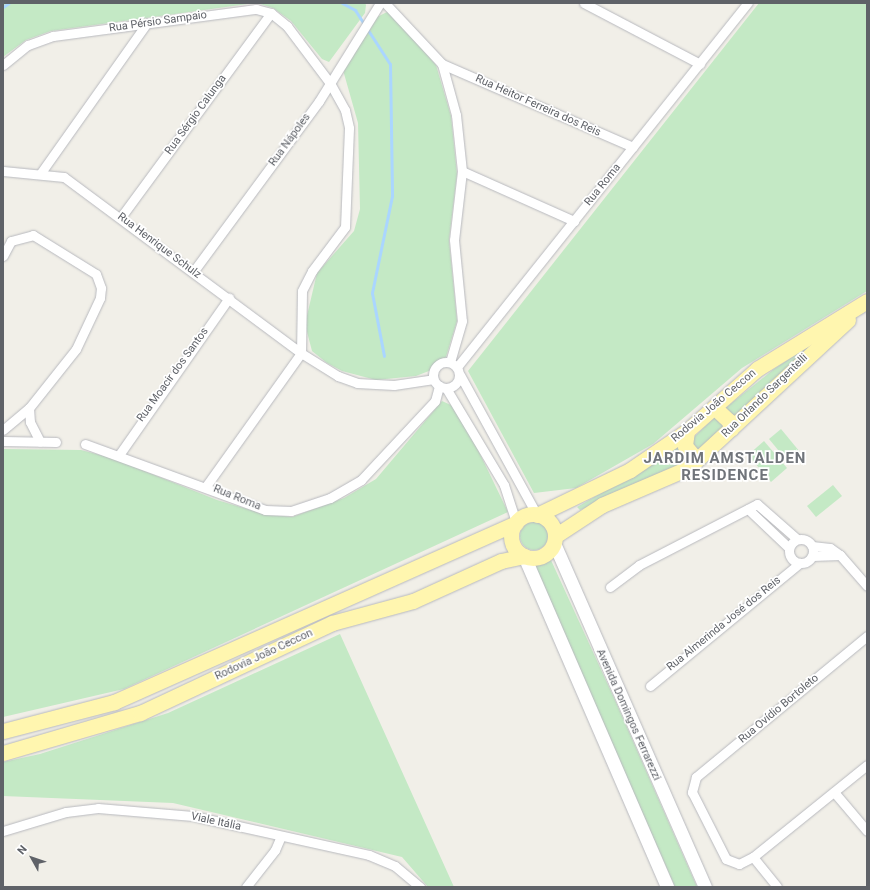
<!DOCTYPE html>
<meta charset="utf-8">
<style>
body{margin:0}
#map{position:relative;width:870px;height:890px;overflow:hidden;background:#f1efe8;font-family:Roboto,sans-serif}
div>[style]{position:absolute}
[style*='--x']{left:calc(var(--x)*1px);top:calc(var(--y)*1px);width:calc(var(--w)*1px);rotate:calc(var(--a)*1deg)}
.green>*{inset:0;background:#c4e9c5}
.round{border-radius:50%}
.stream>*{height:3px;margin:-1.5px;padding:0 1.5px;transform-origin:1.5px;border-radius:1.5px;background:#aad6ff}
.roads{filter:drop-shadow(0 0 1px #b8b9be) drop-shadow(0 0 1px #b8b9be)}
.street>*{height:9px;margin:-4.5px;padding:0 4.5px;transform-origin:4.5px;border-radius:4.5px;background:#fff}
.street>.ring{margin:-4.5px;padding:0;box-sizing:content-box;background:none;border:9px solid #fff;border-radius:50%}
.secondary>*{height:13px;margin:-6.5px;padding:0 6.5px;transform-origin:6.5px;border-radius:6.5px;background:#fff}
.primary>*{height:15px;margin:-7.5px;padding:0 7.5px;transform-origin:7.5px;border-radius:7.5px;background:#fff6af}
.primary>.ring{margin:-7.5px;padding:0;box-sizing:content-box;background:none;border:15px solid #fff6af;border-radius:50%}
span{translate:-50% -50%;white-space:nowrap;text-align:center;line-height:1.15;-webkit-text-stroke:3.5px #fff;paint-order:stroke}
.street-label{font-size:11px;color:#5f6268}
.district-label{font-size:15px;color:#70747a;font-weight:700;letter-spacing:1px}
.frame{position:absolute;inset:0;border:4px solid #5f6268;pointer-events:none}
.north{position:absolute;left:12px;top:838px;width:40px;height:40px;-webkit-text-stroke:3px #fff;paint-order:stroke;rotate:310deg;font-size:11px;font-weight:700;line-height:16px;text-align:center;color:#5f6268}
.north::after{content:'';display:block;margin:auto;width:14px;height:18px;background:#5f6268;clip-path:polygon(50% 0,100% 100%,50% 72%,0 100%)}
</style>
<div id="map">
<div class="green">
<div style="clip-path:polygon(3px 3px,255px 3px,51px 31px,26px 40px,3px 57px)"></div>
<div style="clip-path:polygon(257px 3px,365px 3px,366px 5px,365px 13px,329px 62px,322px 59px,291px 21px,273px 8px)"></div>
<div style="clip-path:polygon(759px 3px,867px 3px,867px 291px,742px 368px,653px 444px,576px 488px,534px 493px,468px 371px)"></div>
<div style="clip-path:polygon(389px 11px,436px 65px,451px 116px,457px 174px,449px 240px,457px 321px,446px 357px,434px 369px,416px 376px,376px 380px,342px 371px,327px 363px,312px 351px,305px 324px,317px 273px,354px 231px,360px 209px,358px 123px,343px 70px,375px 18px)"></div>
<div style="clip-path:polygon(817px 341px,732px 420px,723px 410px,774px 369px)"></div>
<div style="clip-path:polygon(442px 401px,453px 406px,467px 427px,508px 512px,124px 689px,3px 717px,3px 449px,81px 450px,112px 458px,217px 500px,264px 514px,292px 517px,344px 498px,376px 479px)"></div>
<div style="clip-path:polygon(715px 417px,725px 426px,695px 452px,690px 441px)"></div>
<div style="clip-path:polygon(781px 429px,800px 452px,788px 462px,769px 439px)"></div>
<div style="clip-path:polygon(764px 441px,787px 468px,771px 482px,748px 455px)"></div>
<div style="clip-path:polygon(679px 442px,682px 456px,691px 463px,644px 485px,580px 510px,577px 507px,650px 465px)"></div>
<div style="clip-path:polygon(833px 485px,842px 496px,816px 517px,807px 506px)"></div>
<div class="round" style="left:520px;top:522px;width:28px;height:28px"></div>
<div style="clip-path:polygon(550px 558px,615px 700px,697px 887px,675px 887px,533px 565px)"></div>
<div style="clip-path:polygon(340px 634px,454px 887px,428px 887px,402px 857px,173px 803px,3px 796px,3px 762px,40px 754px,168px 713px)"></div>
</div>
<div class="stream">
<div style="--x:342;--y:3;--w:15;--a:28"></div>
<div style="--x:355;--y:10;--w:64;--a:57.1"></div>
<div style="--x:390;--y:64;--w:132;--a:89.1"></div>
<div style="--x:392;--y:196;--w:99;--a:101.7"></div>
<div style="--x:372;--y:293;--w:64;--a:79.2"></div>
<div style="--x:3;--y:7;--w:7;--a:-34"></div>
</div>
<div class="roads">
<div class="street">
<div style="--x:385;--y:3;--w:83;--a:46.9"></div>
<div style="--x:442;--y:64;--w:53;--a:74.6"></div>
<div style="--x:456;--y:115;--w:56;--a:83.9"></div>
<div style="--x:462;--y:171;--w:69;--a:96.6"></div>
<div style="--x:454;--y:240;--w:81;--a:84.4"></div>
<div style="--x:462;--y:321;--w:43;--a:106.3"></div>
<div style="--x:584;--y:3;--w:131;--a:27.7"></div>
<div style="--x:442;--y:64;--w:208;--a:23.5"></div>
<div style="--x:3;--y:65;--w:32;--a:-39"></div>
<div style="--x:28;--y:45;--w:27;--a:-20"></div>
<div style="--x:53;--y:36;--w:205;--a:-7.6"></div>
<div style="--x:256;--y:9;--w:16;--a:15"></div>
<div style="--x:271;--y:13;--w:21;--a:39"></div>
<div style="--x:287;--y:26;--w:71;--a:53"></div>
<div style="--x:330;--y:83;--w:31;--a:61"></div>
<div style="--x:345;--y:110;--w:18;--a:77"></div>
<div style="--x:349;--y:128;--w:99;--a:92.3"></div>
<div style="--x:345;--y:227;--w:55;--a:126.9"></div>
<div style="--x:312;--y:271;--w:22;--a:117"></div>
<div style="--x:302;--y:291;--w:62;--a:90.9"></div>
<div style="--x:301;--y:353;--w:44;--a:31.9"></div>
<div style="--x:338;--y:376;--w:20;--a:20"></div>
<div style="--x:357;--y:383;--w:37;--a:3"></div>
<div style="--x:394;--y:385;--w:40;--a:-8.5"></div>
<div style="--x:3;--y:171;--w:61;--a:5.6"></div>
<div style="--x:64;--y:177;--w:295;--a:36.6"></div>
<div style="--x:301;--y:353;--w:163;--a:125.5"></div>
<div style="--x:462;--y:171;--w:123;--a:24.1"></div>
<div style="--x:40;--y:174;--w:185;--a:-54.7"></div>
<div style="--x:121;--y:217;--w:253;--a:-53.7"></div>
<div style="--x:3;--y:256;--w:17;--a:-62"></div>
<div style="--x:11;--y:241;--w:23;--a:-15"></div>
<div style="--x:33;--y:235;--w:74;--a:31.8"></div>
<div style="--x:96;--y:274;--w:15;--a:70"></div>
<div style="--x:101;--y:288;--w:10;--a:96"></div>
<div style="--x:100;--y:298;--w:56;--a:115.2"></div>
<div style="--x:76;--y:349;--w:75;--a:128.5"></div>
<div style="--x:29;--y:408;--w:34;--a:140"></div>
<div style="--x:193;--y:272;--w:212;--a:-53.6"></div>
<div style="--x:319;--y:101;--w:115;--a:-58.1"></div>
<div class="ring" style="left:433px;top:362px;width:17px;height:17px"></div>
<div style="--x:457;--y:367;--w:466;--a:-51.4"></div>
<div style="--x:460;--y:375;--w:160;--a:61.2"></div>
<div style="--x:446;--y:388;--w:113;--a:59.1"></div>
<div style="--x:504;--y:485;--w:40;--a:72"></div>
<div style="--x:29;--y:408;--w:14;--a:86"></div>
<div style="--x:30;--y:422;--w:22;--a:63"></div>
<div style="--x:3;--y:441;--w:53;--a:1.1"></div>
<div style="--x:85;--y:444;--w:192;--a:20.1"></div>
<div style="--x:265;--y:510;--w:26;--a:2"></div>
<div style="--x:291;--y:511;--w:41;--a:-18.4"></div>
<div style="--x:330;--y:498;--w:36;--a:-30"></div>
<div style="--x:361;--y:480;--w:108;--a:-46.9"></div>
<div style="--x:435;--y:401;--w:16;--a:-75"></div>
<div style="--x:119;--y:455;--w:192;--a:-55"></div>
<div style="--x:748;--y:509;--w:57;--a:43.6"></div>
<div class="ring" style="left:789px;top:539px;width:15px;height:15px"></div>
<div style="--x:812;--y:546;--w:18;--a:6"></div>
<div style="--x:830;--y:548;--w:12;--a:35"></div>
<div style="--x:840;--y:555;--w:41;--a:48.9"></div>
<div style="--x:812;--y:556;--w:28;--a:-2"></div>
<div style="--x:610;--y:587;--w:36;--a:-37"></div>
<div style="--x:639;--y:565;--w:133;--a:-27.3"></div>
<div style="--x:757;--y:504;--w:53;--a:41.2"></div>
<div style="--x:867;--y:636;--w:222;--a:140.5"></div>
<div style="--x:696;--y:777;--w:16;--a:105"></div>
<div style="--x:692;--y:792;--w:75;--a:63.1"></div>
<div style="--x:726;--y:859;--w:14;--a:21"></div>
<div style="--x:739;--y:864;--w:16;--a:-27"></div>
<div style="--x:753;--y:857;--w:146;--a:-38.9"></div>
<div style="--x:650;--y:686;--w:194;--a:-39.4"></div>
<div style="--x:834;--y:792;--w:51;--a:49.8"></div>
<div style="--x:3;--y:831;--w:66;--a:-16.8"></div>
<div style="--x:66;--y:812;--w:32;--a:-7"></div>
<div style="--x:98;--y:808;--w:95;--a:4.8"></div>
<div style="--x:193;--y:816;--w:180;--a:12.5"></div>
<div style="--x:369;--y:855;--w:28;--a:23"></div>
<div style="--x:395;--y:866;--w:33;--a:40"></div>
<div style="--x:753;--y:857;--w:38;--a:51"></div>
<div style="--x:246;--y:887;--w:47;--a:-51.9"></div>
<div style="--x:275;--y:850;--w:15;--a:-67"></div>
</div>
<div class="secondary">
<div style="--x:554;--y:543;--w:376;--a:66.3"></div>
<div style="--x:524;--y:556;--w:361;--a:66.6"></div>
</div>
<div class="primary">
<div style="--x:715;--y:408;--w:19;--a:43"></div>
<div style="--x:729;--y:421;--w:8;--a:76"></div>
<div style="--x:687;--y:431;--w:15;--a:98"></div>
<div style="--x:685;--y:446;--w:18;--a:49"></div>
<div class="ring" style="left:511px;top:514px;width:29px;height:29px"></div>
<div style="--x:537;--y:515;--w:103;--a:-25.8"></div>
<div style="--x:630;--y:470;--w:69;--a:-34.4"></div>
<div style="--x:687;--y:431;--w:94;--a:-41.5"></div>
<div style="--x:757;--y:369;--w:129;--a:-31.7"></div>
<div style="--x:555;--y:536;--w:56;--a:-33.4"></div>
<div style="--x:602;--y:505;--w:94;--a:-23.3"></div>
<div style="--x:688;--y:468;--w:218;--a:-42.8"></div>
<div style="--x:3;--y:731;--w:115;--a:-14.6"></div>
<div style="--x:114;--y:702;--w:440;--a:-24"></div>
<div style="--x:3;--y:753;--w:143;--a:-16.3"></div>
<div style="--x:140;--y:713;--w:212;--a:-25.1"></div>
<div style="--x:332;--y:623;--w:84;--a:-15.2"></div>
<div style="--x:413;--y:601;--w:97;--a:-24.4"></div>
<div style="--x:501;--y:561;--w:24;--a:-12"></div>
</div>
</div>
<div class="street-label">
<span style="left:158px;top:22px;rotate:-8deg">Rua Pérsio Sampaio</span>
<span style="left:538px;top:106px;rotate:24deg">Rua Heitor Ferreira dos Reis</span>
<span style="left:196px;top:115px;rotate:-54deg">Rua Sérgio Calunga</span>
<span style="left:290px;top:140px;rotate:-54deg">Rua Nápoles</span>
<span style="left:603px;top:185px;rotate:-51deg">Rua Roma</span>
<span style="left:159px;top:246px;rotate:37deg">Rua Henrique Schulz</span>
<span style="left:173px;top:375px;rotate:-54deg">Rua Moacir dos Santos</span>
<span style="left:765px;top:396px;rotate:-44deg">Rua Orlando Sargentelli</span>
<span style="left:714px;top:406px;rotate:-40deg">Rodovia João Ceccon</span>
<span style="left:237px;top:498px;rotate:22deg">Rua Roma</span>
<span style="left:724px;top:624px;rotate:-39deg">Rua Almerinda José dos Reis</span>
<span style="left:264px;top:655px;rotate:-25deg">Rodovia João Ceccon</span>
<span style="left:779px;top:709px;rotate:-40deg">Rua Ovídio Bortoleto</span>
<span style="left:628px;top:715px;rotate:66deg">Avenida Domingos Ferrarezzi</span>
<span style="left:216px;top:822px;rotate:12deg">Viale Itália</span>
</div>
<div class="district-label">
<span style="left:725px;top:467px">JARDIM AMSTALDEN<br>RESIDENCE</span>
</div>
<div class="frame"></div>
<div class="north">N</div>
</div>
